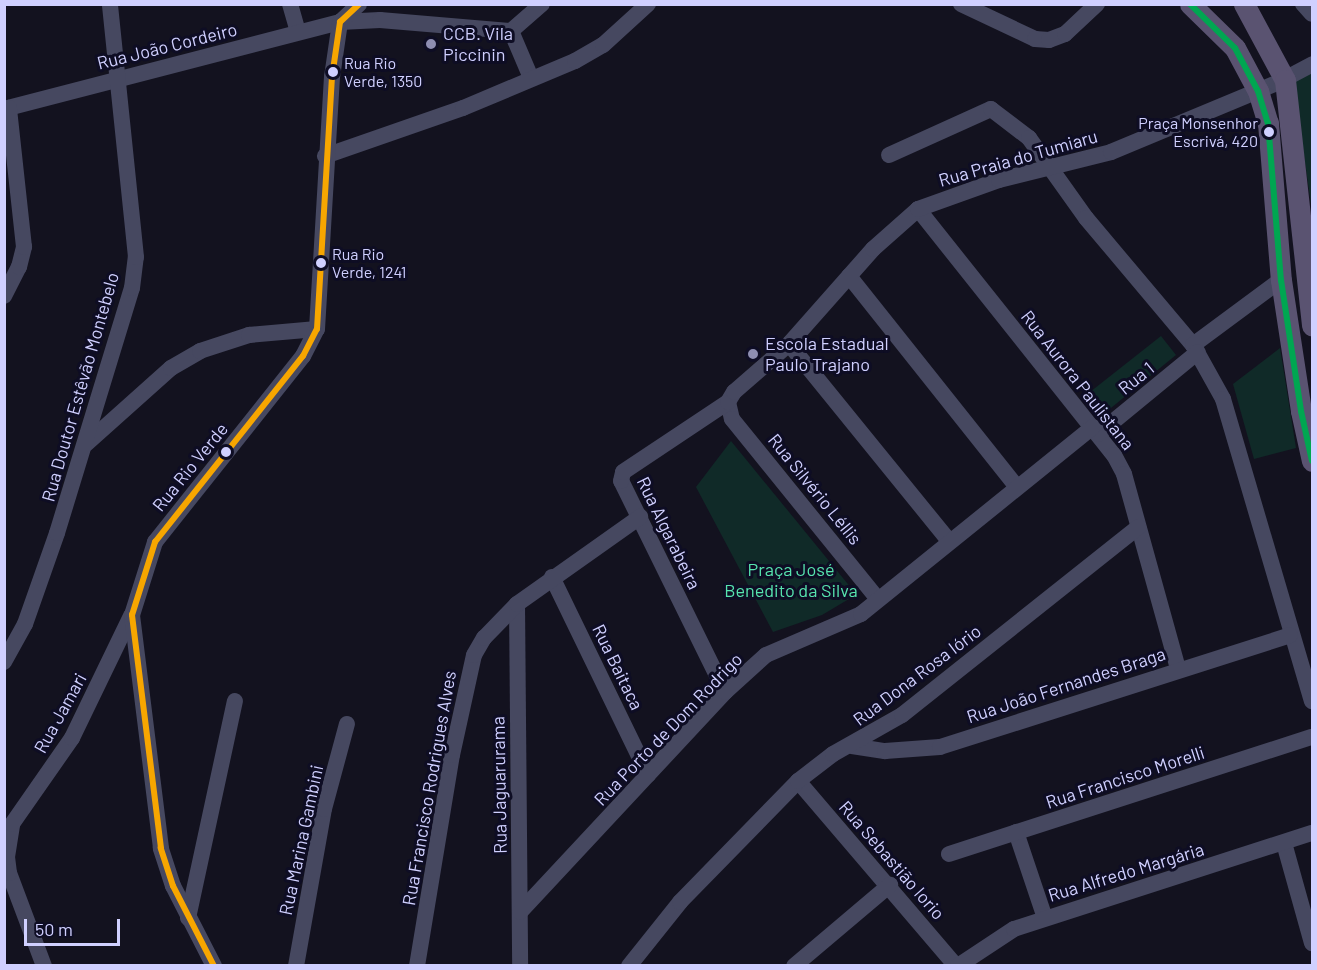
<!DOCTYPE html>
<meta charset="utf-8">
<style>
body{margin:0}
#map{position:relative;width:1317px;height:970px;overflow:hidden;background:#13121f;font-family:Barlow,sans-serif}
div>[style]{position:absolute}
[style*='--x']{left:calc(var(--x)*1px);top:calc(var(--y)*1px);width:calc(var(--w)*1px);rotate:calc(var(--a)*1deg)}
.green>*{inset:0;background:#102a28}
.minor>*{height:16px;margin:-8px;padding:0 8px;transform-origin:8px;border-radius:8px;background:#464860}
.major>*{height:21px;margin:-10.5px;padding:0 10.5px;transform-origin:10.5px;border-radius:10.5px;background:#5a5371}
.bus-1>*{height:6px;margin:-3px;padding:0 3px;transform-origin:3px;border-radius:3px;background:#f7a600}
.bus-2>*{height:6px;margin:-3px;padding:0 3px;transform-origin:3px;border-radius:3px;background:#00a651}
.dots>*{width:16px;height:16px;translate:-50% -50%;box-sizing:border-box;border:3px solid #0e0d24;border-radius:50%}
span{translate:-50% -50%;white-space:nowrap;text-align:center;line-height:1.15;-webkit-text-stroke:6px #0e0d24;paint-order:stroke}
.bus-label{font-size:16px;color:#d0d0ff}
.left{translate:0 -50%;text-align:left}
.right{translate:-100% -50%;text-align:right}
.poi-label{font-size:18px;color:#d0d0ff}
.street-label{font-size:18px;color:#d0d0ff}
.park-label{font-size:18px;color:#57e4af}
.frame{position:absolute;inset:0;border:6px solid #d0d0ff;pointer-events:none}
.scale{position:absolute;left:24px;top:919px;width:96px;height:27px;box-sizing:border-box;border:3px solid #d0d0ff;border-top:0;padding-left:8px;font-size:18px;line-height:21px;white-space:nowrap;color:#d0d0ff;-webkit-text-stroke:4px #0e0d24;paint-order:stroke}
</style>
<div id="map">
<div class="green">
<div style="clip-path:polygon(1312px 68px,1312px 211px,1293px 79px)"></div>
<div style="clip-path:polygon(1161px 336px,1176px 355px,1106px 412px,1090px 392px)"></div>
<div style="clip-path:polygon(1280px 348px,1296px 448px,1254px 459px,1233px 384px)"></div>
<div style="clip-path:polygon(731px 441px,856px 594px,854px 596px,822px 615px,773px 632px,696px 487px)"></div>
</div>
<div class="minor">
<div style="--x:290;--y:4;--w:29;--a:74"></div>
<div style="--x:961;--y:4;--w:82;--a:25.3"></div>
<div style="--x:1035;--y:39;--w:14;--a:4"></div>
<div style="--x:1049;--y:40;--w:17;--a:-21"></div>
<div style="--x:1065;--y:34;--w:44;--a:-43.2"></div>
<div style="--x:1303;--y:4;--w:13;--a:48"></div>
<div style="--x:511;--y:31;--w:51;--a:66.9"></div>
<div style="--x:4;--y:109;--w:347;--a:-14.5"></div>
<div style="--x:340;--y:22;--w:40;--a:-2.9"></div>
<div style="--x:380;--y:20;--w:131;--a:4.8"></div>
<div style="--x:511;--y:31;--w:41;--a:-41.1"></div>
<div style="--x:889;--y:155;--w:112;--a:-24.3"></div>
<div style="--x:991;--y:109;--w:48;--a:37.3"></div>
<div style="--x:1029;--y:138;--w:98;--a:54.5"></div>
<div style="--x:1086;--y:218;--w:166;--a:49.9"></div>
<div style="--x:1193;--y:345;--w:62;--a:60.9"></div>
<div style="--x:1223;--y:399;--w:315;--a:73.6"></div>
<div style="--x:325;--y:156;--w:146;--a:-19.2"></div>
<div style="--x:463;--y:108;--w:121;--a:-22.8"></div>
<div style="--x:575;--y:61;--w:32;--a:-30"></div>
<div style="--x:603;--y:45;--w:61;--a:-42.3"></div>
<div style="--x:918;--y:209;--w:315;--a:51.5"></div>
<div style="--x:1114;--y:455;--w:21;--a:62"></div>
<div style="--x:1124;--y:474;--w:202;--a:74.5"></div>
<div style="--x:849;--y:276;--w:270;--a:51.5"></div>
<div style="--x:4;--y:296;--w:33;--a:-63"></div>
<div style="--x:19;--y:267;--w:21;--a:-76"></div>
<div style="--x:24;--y:247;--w:140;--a:-96.2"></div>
<div style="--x:789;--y:344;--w:254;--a:50.9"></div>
<div style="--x:1193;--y:345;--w:109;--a:-36.5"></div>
<div style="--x:728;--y:402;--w:17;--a:77"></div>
<div style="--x:732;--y:419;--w:232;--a:51"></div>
<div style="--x:1098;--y:434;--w:129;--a:-39.4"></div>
<div style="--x:86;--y:444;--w:114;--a:-41.8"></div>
<div style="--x:171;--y:368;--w:34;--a:-30"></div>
<div style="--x:200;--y:351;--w:52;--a:-18.1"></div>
<div style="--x:249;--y:335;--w:68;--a:-5"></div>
<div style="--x:552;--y:577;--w:220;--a:64.1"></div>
<div style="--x:517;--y:604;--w:362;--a:89.5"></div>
<div style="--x:4;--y:662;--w:43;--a:-61.1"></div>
<div style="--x:25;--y:624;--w:96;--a:-70.6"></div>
<div style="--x:57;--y:533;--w:256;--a:-73"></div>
<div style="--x:132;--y:288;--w:31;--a:-83"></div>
<div style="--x:136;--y:257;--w:254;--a:-95.9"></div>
<div style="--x:725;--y:692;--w:235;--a:-116.2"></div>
<div style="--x:621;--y:481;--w:9;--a:-77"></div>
<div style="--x:623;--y:472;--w:126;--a:-33.7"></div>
<div style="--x:728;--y:402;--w:12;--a:-59"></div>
<div style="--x:734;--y:392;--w:73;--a:-41.1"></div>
<div style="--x:789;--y:344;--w:127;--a:-48.5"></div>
<div style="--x:873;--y:249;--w:60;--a:-41.6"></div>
<div style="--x:918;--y:209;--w:86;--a:-19.7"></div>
<div style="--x:999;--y:180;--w:115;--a:-14"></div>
<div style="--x:1111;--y:152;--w:180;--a:-22.6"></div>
<div style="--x:1277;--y:83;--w:40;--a:-28"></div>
<div style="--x:852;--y:746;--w:33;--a:9"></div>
<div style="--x:885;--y:751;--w:55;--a:-4.2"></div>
<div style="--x:940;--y:747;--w:367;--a:-17.7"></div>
<div style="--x:798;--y:781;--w:243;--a:49.5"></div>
<div style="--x:1016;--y:832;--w:91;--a:71.4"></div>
<div style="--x:1284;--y:843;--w:104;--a:74.4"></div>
<div style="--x:949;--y:854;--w:381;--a:-17.9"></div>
<div style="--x:520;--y:912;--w:301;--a:-47"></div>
<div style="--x:725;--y:692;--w:55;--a:-42.1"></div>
<div style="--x:766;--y:655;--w:103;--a:-23.3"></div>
<div style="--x:861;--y:614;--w:298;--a:-38.9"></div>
<div style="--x:188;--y:918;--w:222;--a:-77.8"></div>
<div style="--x:44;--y:966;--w:99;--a:-110.6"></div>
<div style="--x:9;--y:873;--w:16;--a:-97"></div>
<div style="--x:7;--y:857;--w:33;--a:-81"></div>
<div style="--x:12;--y:824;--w:105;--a:-55.1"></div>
<div style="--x:72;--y:738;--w:136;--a:-64.2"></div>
<div style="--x:214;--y:966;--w:90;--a:-117.1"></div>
<div style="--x:173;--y:886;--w:40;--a:-108"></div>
<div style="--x:161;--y:848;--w:235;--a:-97.1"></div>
<div style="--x:132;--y:615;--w:77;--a:-72.5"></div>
<div style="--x:155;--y:542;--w:238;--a:-51.5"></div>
<div style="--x:303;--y:356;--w:30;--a:-63"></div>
<div style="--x:317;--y:329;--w:252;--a:-86.6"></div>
<div style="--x:332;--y:77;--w:56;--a:-81.7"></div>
<div style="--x:340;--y:22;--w:26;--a:-43"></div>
<div style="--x:296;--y:966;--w:159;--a:-79.9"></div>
<div style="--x:324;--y:809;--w:88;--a:-74.9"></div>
<div style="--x:417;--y:966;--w:214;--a:-80.6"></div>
<div style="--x:452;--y:755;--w:102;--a:-77.6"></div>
<div style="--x:474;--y:655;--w:20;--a:-60"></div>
<div style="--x:484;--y:638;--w:47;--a:-45.9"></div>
<div style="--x:517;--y:604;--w:151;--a:-35.3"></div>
<div style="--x:629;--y:966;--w:82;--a:-51.4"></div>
<div style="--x:680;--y:902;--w:169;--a:-45.7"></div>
<div style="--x:798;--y:781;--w:44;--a:-37.6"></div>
<div style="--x:833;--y:754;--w:79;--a:-29.5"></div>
<div style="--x:902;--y:715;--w:302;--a:-38.5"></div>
<div style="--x:794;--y:966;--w:126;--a:-40.2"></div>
<div style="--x:958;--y:966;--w:67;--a:-33.5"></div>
<div style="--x:1014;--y:929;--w:313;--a:-17.9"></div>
</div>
<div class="major">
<div style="--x:1190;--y:4;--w:63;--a:44.4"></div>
<div style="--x:1235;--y:48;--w:49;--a:61.9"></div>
<div style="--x:1258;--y:91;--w:34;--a:73"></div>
<div style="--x:1268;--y:123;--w:158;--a:85.3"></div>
<div style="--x:1281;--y:280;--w:133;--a:81.3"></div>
<div style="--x:1301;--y:411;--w:51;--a:77.6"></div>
<div style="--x:1244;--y:4;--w:86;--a:61.7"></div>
<div style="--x:1285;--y:80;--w:247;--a:83.7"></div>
</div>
<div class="bus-1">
<div style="--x:214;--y:966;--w:90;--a:-117.1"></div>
<div style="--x:173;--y:886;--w:40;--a:-108"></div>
<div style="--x:161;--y:848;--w:235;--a:-97.1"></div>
<div style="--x:132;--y:615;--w:77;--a:-72.5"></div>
<div style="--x:155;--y:542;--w:238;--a:-51.5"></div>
<div style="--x:303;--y:356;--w:30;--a:-63"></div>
<div style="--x:317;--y:329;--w:252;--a:-86.6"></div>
<div style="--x:332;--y:77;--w:56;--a:-81.7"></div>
<div style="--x:340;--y:22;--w:26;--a:-43"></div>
</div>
<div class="bus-2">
<div style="--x:1190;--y:4;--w:63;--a:44.4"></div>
<div style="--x:1235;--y:48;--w:49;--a:61.9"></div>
<div style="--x:1258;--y:91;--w:34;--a:73"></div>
<div style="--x:1268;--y:123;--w:158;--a:85.3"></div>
<div style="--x:1281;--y:280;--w:133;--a:81.3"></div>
<div style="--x:1301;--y:411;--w:51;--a:77.6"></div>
</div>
<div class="dots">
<div style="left:431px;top:44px;background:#8e8eb1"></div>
<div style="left:333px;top:72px;background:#d0d0ff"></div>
<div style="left:1269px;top:132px;background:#d0d0ff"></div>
<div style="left:321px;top:263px;background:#d0d0ff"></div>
<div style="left:753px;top:354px;background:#8e8eb1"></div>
<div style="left:226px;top:452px;background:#d0d0ff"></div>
</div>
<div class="bus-label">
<span class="left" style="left:344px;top:72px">Rua Rio<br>Verde, 1350</span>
<span class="right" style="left:1258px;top:132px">Praça Monsenhor<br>Escrivá, 420</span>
<span class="left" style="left:332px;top:263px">Rua Rio<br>Verde, 1241</span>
</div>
<div class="poi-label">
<span class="left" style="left:443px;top:44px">CCB. Vila<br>Piccinin</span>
<span class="left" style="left:765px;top:354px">Escola Estadual<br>Paulo Trajano</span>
</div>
<div class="street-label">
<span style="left:167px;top:46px;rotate:-14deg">Rua João Cordeiro</span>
<span style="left:1018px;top:158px;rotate:-16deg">Rua Praia do Tumiaru</span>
<span style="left:1136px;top:378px;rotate:-39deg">Rua 1</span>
<span style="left:1078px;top:380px;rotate:52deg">Rua Aurora Paulistana</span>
<span style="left:80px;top:387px;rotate:-74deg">Rua Doutor Estêvão Montebelo</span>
<span style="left:190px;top:467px;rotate:-51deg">Rua Rio Verde</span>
<span style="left:815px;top:489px;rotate:51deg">Rua Silvério Léllis</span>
<span style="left:669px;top:533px;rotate:64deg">Rua Algarabeira</span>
<span style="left:618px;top:667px;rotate:64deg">Rua Baitaca</span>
<span style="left:917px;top:675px;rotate:-37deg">Rua Dona Rosa Iório</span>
<span style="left:1066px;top:685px;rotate:-18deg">Rua João Fernandes Braga</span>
<span style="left:60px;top:713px;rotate:-61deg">Rua Jamari</span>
<span style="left:668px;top:729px;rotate:-46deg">Rua Porto de Dom Rodrigo</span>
<span style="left:1125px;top:777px;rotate:-18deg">Rua Francisco Morelli</span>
<span style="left:499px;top:785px;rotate:-91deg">Rua Jaguarurama</span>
<span style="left:429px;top:788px;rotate:-80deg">Rua Francisco Rodrigues Alves</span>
<span style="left:301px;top:840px;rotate:-78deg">Rua Marina Gambini</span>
<span style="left:892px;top:860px;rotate:49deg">Rua Sebastião Iorio</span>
<span style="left:1126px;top:872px;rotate:-17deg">Rua Alfredo Margária</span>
</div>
<div class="park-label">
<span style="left:791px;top:580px">Praça José<br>Benedito da Silva</span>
</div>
<div class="frame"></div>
<div class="scale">50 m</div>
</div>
